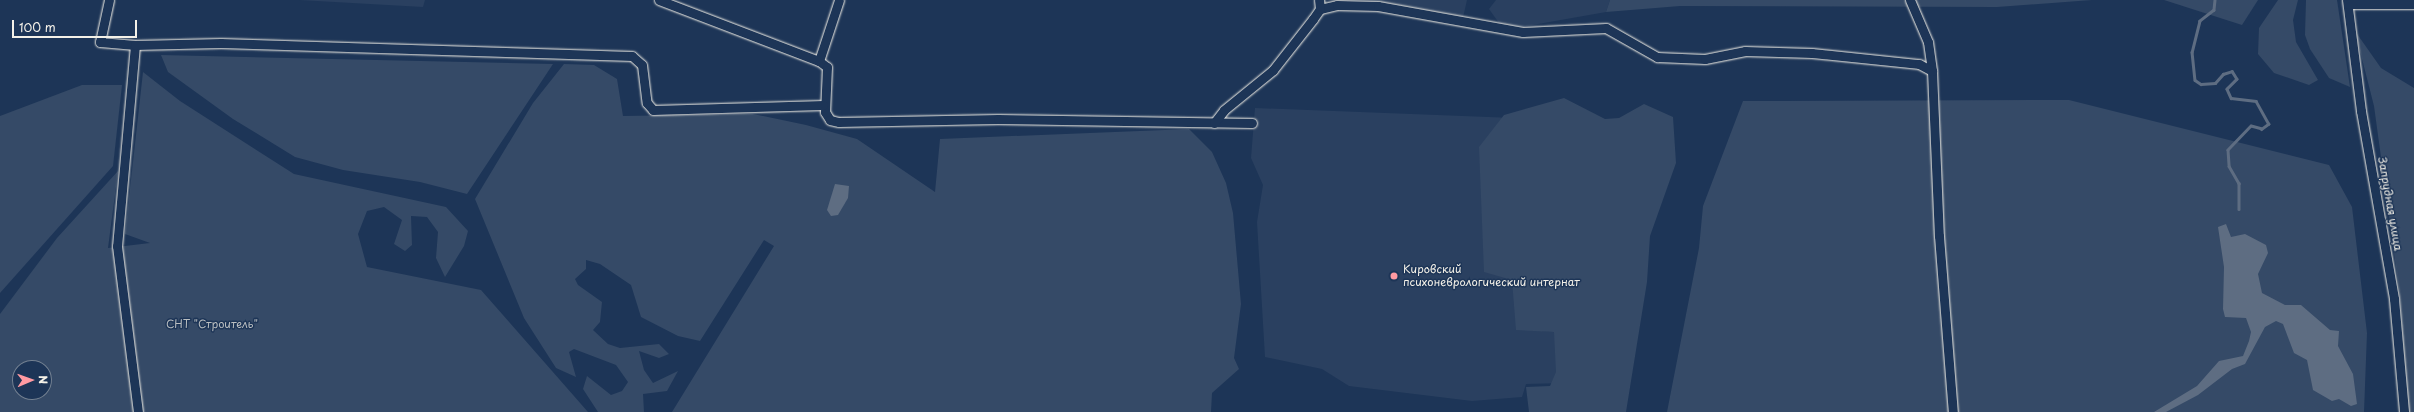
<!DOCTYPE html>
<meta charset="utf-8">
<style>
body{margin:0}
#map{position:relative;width:2414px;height:412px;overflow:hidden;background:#1d3557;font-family:"Playpen Sans",sans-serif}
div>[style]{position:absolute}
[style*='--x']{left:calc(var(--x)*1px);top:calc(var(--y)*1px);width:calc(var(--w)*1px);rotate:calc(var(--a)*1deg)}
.built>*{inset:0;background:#2a4060}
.green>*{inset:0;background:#354a67}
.water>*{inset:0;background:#5e6d82}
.stream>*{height:2.5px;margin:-1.25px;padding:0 1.25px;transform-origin:1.25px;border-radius:1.25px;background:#5e6d82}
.roads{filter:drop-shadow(0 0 1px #f4f1e8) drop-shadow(0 0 1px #f4f1e8)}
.minor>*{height:9px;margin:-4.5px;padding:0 4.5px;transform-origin:4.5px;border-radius:4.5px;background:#1d3557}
.dots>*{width:11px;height:11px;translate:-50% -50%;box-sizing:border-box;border:2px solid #1d3557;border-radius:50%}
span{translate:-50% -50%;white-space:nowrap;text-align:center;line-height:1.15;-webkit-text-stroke:3px #1d3557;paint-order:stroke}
.street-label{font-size:11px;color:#f4f1e8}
.poi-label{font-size:11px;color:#f4f1e8}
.left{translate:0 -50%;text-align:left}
.park-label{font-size:11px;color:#bbbfc1}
.north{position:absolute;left:12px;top:360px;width:40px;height:40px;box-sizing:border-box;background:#1d3557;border:1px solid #738091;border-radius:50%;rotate:88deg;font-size:11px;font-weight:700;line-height:16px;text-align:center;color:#f4f1e8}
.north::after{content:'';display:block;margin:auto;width:14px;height:18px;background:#ff9aa2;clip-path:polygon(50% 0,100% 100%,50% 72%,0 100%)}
.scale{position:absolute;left:12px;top:20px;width:125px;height:18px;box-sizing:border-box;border:2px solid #f4f1e8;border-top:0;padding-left:5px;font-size:12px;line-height:14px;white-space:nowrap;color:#f4f1e8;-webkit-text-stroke:3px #1d3557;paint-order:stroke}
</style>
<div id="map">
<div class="built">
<div style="clip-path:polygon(299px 0,425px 0,423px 7px)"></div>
<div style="clip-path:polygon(1326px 0,1467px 0,1462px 22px)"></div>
<div style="clip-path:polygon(1496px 0,1610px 0,1606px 12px,1504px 30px,1489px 9px)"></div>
<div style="clip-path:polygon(1255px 108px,1514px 118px,1530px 330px,1564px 333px,1564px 383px,1526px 384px,1522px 397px,1472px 401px,1349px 386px,1322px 369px,1265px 357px,1257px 222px,1263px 185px,1251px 158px)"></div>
</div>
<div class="green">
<div style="clip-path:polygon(1610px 0,2092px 0,1997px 7px,1680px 6px,1606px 12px)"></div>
<div style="clip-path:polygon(2164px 0,2258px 0,2242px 25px)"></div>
<div style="clip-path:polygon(2278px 0,2298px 0,2293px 20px,2296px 42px,2318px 80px,2309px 85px,2274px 73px,2258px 54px,2259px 28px)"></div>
<div style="clip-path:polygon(2306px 0,2337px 0,2350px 87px,2329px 78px,2310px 49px,2305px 35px)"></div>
<div style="clip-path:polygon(2355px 31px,2381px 68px,2414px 88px,2414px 412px,2408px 412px,2400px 296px,2374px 106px)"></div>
<div style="clip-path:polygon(161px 55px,553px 64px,467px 194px,420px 182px,343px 170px,295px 157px,233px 119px,168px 72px)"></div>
<div style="clip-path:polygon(564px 64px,594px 65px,617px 79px,623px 116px,753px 114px,806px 125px,857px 139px,935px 192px,940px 139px,1189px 129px,1212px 152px,1226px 183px,1233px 213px,1241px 304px,1234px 358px,1239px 369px,1212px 393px,1211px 412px,672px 412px,774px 246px,764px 240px,700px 341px,678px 336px,641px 317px,631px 285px,600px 264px,586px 260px,586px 269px,575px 279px,578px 285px,602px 302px,600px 322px,593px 330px,608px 344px,620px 348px,659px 344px,669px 354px,659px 358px,639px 351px,644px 370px,653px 383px,678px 371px,667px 391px,643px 394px,644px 412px,598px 412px,583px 389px,587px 376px,611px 395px,622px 391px,628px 382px,616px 365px,574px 349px,569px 352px,576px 377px,556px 368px,524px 318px,475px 199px,533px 103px)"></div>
<div style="clip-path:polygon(evenodd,143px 72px,180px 101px,294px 174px,446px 207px,468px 231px,464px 246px,445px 277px,436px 258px,438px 232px,427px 217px,411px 216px,412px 245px,405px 251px,394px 244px,402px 220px,384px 207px,367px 211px,358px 234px,367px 267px,481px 290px,588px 412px,0 412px,0 314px,57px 238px,118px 171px,108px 248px,150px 243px,125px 234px,143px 72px,20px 368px,44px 368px,44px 392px,20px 392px,20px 368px)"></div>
<div style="clip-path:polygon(82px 85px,122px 85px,113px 166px,0 293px,0 116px)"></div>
<div style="clip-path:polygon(1564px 98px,1605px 119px,1619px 118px,1644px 104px,1673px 117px,1676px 163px,1650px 236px,1647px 282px,1626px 412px,1529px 412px,1526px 387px,1550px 386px,1556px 372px,1554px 332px,1516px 330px,1512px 280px,1484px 272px,1479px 147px,1504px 115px)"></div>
<div style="clip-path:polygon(2069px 100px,2329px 165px,2352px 207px,2367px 333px,2364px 412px,1667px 412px,1699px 248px,1703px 206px,1743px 101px)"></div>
</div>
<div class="water">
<div style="clip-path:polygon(835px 184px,849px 186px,848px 198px,838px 215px,831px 216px,827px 210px)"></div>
<div style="clip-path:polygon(2226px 224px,2231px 237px,2245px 234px,2266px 245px,2268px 253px,2258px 274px,2262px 293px,2285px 305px,2301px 305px,2330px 330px,2339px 331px,2338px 346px,2353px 374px,2357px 404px,2351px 406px,2339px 399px,2332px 401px,2313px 390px,2307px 360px,2294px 353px,2283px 324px,2276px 321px,2265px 327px,2245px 364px,2232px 369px,2198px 395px,2166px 412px,2154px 412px,2197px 386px,2219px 361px,2243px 356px,2249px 341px,2251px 332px,2246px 318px,2225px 317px,2223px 309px,2224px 267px,2218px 227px)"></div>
</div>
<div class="stream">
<div style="--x:2215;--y:0;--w:10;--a:96"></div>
<div style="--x:2214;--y:10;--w:18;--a:142"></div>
<div style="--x:2200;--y:21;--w:32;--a:104"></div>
<div style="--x:2192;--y:52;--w:28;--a:84"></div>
<div style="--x:2195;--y:80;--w:7;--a:34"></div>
<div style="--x:2201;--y:84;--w:14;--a:-4"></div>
<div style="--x:2215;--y:83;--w:12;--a:-48"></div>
<div style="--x:2223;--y:74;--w:9;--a:-18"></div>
<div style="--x:2232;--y:71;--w:9;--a:58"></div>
<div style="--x:2237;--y:79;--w:14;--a:135"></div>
<div style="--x:2227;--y:89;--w:10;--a:66"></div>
<div style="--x:2231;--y:98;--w:25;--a:7"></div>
<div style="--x:2256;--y:101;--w:26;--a:61"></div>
<div style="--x:2269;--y:124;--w:9;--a:144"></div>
<div style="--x:2262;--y:129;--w:11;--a:-165"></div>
<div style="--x:2251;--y:126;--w:33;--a:134"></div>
<div style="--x:2228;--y:150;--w:16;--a:86"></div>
<div style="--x:2229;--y:166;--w:20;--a:60"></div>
<div style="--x:2239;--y:183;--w:26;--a:90"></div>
</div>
<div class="roads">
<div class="minor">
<div style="--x:109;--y:0;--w:43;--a:102.1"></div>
<div style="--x:100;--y:42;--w:35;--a:5"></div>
<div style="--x:135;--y:45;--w:202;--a:95.1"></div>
<div style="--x:117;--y:246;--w:167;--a:82.8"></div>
<div style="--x:659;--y:0;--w:171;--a:20.9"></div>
<div style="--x:819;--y:61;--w:10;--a:37"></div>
<div style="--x:827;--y:67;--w:45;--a:92.5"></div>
<div style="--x:825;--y:112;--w:9;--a:58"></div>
<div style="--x:830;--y:120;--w:9;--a:13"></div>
<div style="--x:839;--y:122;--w:159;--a:-1.1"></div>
<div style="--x:998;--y:119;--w:254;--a:0.9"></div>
<div style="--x:1910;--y:0;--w:46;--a:66.8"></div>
<div style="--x:1928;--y:42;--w:29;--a:82"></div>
<div style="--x:1932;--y:71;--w:165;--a:87.6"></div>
<div style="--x:1939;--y:236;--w:177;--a:85.5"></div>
<div style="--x:2347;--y:0;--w:112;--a:82.8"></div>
<div style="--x:2361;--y:111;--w:191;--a:80"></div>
<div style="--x:2394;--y:299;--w:113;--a:84.9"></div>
<div style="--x:2348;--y:4;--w:66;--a:0"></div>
<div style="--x:1320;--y:9;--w:17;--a:-13"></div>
<div style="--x:1337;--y:5;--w:41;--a:1.4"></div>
<div style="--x:1378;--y:6;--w:147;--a:10.2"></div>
<div style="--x:1523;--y:32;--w:83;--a:-2.8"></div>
<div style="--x:1606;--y:28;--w:59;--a:29.6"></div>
<div style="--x:1657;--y:57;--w:48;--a:2.4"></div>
<div style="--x:1705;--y:59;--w:41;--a:-11.3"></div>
<div style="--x:1745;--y:51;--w:67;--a:1.7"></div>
<div style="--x:1812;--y:53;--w:108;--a:5.9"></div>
<div style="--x:1919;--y:64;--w:15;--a:28"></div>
<div style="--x:135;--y:45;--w:86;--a:-1.3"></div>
<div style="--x:221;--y:43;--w:411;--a:1.8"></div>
<div style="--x:632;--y:56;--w:13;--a:42"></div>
<div style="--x:642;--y:65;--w:38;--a:83"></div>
<div style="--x:647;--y:103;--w:9;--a:49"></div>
<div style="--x:653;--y:110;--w:170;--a:-1.7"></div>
<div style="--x:819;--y:61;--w:64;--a:-71.8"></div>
<div style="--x:1214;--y:123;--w:16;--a:-52"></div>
<div style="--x:1224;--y:110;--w:63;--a:-39.2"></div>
<div style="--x:1273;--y:70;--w:65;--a:-51.9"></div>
<div style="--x:1313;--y:19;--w:12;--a:-55"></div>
<div style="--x:1320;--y:9;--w:9;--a:-96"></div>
</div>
</div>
<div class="dots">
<div style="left:1394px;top:276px;background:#ff9aa2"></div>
</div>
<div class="street-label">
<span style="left:2390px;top:204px;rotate:80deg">Запрудная улица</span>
</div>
<div class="poi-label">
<span class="left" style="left:1403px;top:276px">Кировский<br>психоневрологический интернат</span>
</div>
<div class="park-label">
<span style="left:212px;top:324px">СНТ "Строитель"</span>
</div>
<div class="north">N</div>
<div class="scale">100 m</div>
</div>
